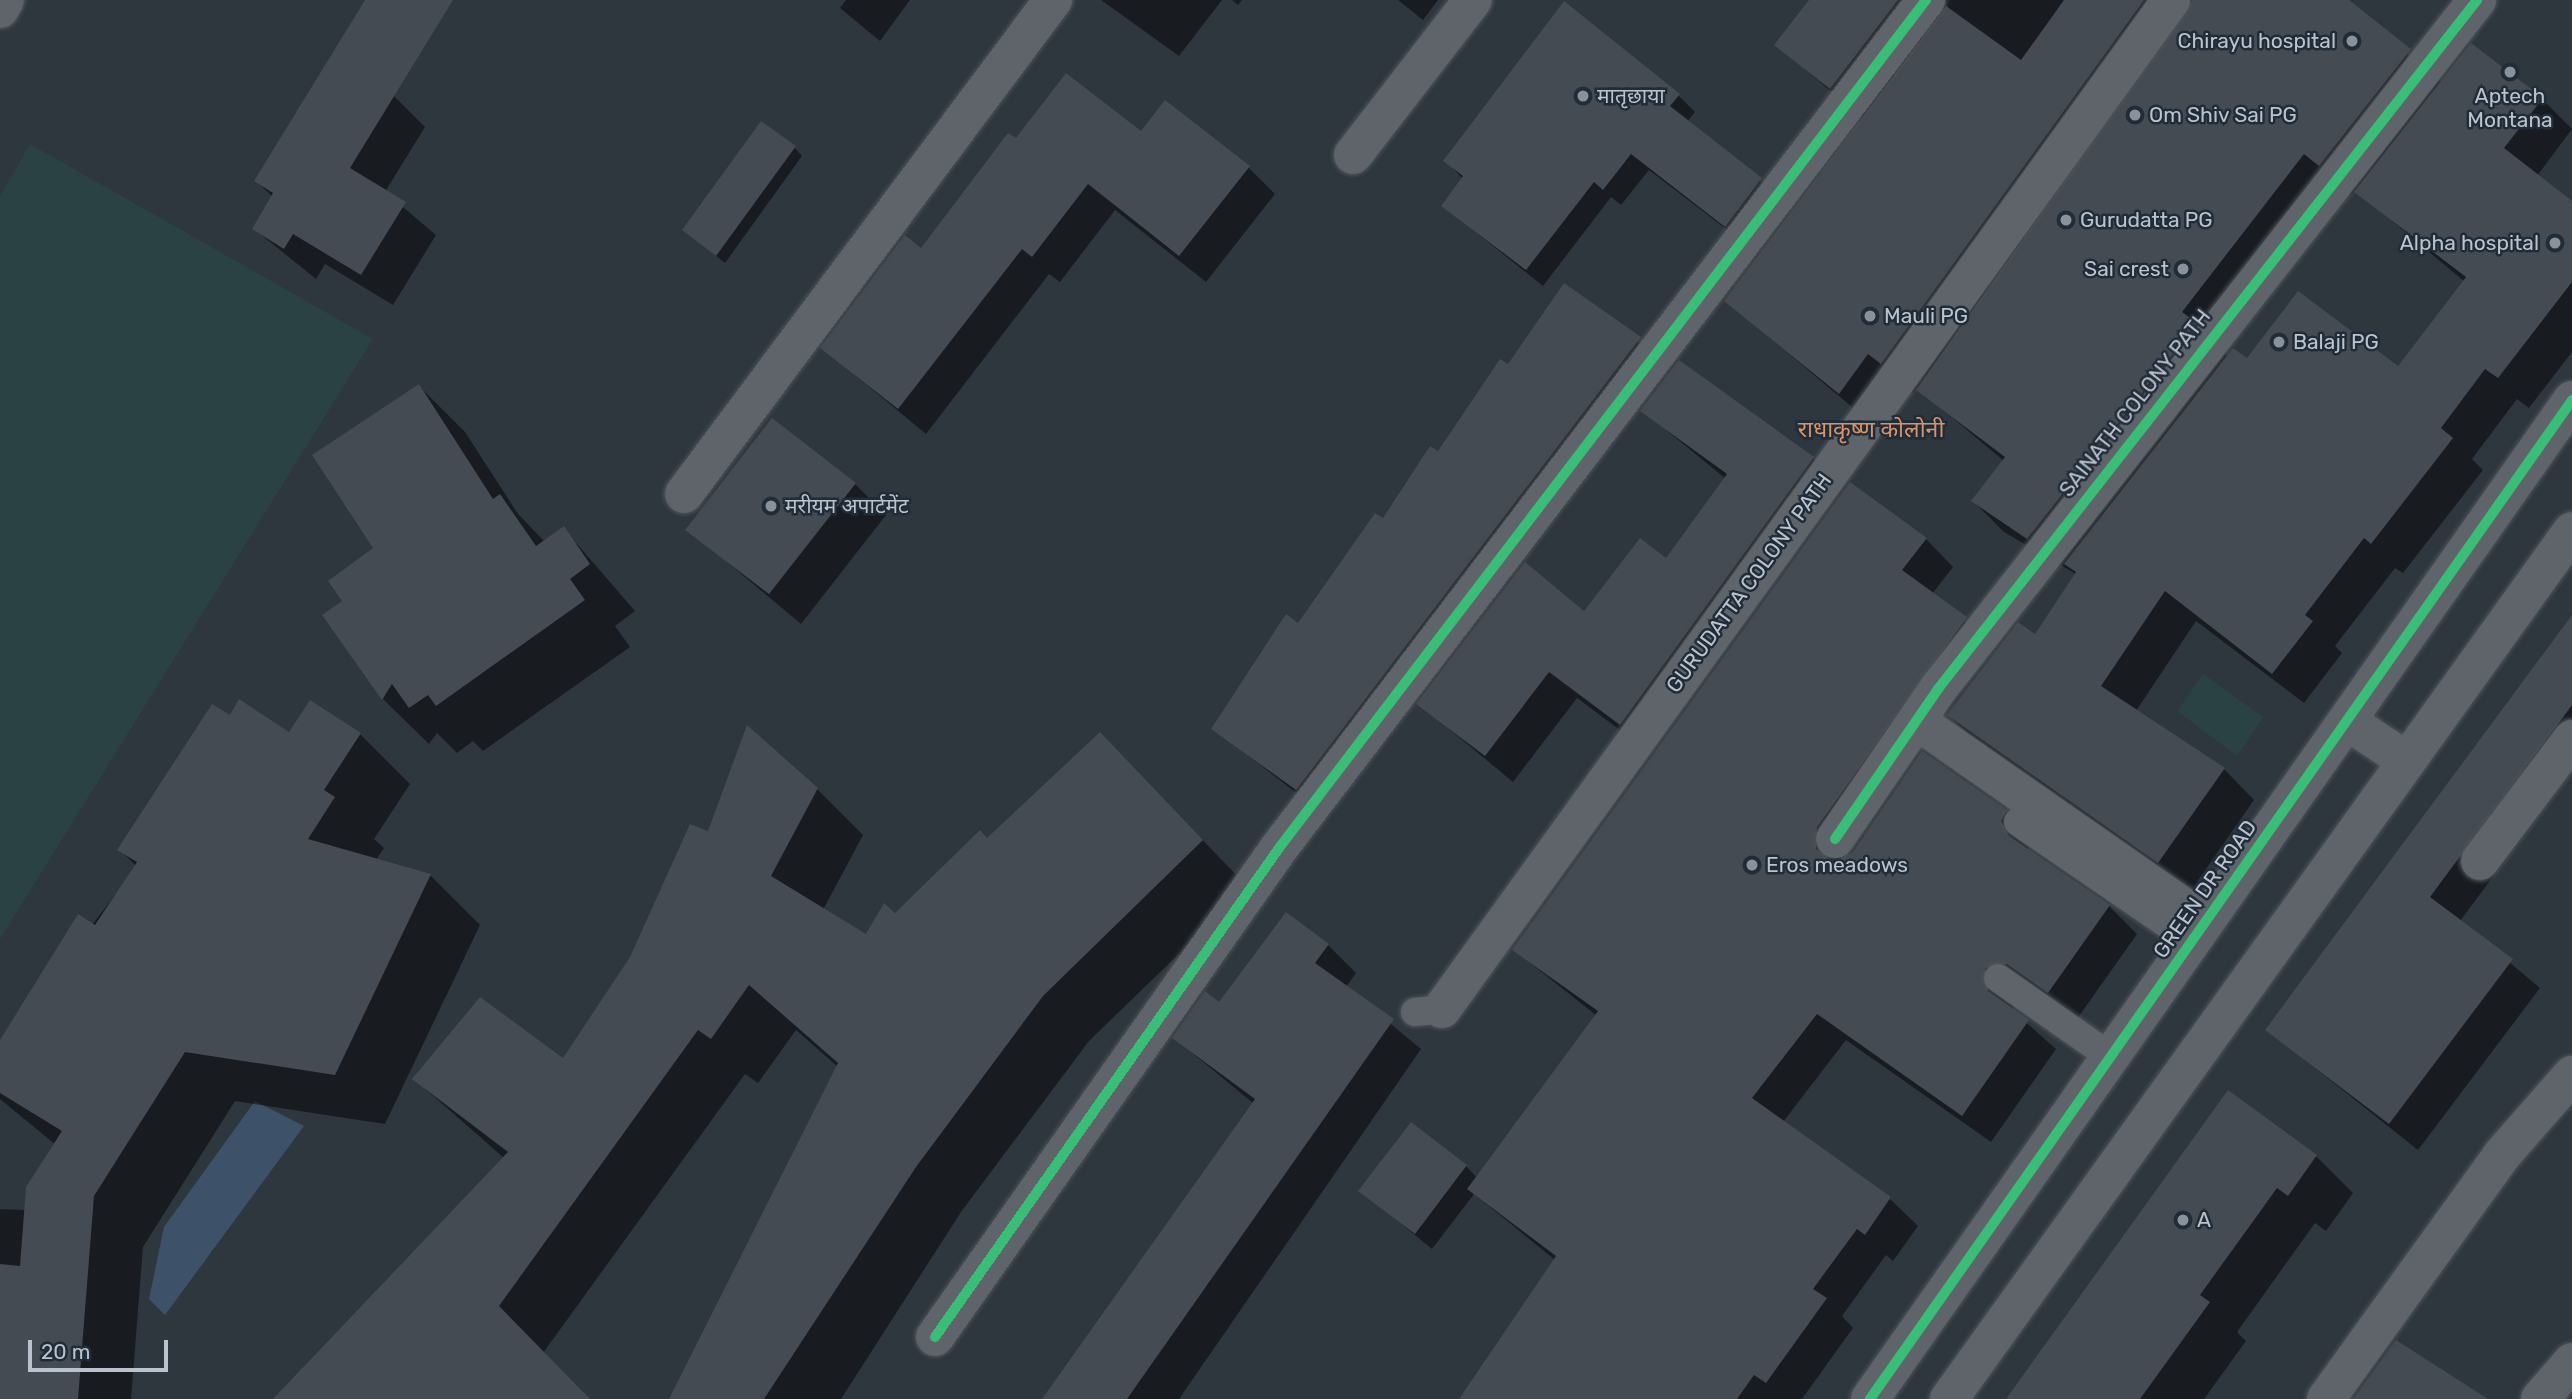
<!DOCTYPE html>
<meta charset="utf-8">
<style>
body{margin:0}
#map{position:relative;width:2572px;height:1399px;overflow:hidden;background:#2e363e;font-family:Rubik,"Noto Sans Devanagari",sans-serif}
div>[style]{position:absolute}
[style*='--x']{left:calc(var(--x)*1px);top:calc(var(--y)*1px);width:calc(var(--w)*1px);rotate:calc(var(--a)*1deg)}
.green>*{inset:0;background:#2b4244}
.water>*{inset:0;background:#3d5169}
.shadow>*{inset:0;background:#0007}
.building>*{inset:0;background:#454b52}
.roads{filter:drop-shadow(0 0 2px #4d5258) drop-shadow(0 0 2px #4d5258)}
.service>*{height:28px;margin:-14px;padding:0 14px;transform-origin:14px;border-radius:14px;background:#5f646b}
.minor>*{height:38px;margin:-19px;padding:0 19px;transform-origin:19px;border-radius:19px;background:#5f646b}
.cycleway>*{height:10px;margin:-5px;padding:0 5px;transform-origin:5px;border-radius:5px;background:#3abd76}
.dots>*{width:19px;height:19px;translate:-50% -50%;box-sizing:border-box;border:4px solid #212c39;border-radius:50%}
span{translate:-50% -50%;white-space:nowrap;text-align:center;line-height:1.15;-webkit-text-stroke:5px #212c39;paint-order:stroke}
.poi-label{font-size:21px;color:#bac2cd}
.right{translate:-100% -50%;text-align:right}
.left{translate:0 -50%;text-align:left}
.street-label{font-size:21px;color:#bac2cd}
.neighbourhood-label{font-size:23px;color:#d7936b}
.scale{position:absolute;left:28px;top:1340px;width:140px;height:32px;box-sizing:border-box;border:4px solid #bac2cd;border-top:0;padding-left:9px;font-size:21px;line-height:24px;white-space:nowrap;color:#bac2cd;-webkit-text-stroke:5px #212c39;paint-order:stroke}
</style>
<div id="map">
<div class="green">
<div style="clip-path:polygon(30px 144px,373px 339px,0 939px,0 196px)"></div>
<div style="clip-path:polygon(2203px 674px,2263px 717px,2237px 756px,2177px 711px)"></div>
</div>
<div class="water">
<div style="clip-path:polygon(255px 1101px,304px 1126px,165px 1315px,149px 1299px,164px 1227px)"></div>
</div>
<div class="shadow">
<div style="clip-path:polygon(846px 0,910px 0,880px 41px,840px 8px)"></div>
<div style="clip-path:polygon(1101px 0,1222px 0,1179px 56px)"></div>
<div style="clip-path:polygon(1232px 0,1242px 0,1238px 5px)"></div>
<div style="clip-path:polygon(1398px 0,1438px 0,1423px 20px)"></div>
<div style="clip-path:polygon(evenodd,1811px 0,2342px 0,2442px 83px,2542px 99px,2572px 129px,2537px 176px,2572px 203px,2572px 352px,2529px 408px,2517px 399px,2472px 459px,2483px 470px,2403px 573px,2395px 568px,2335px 646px,2342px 653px,2304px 703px,2196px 621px,2136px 711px,2224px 769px,2254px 800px,2190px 892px,1980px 746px,1949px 715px,2036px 637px,2076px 574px,2004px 532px,1973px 501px,2004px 461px,1917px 388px,1913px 393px,1900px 383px,1871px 423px,1726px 301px,1863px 119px,1777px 45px,1811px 0,2336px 184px,2351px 195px,2355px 190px,2465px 282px,2398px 369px,2228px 357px,2214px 342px,2336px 184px)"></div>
<div style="clip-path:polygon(1678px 95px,1695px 112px,1687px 122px,1778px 196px,1743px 242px,1649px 170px,1621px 205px,1611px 197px,1543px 286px,1443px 206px,1463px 179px,1446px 161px)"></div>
<div style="clip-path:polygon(394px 96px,425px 127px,385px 192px,436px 235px,393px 305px,325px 264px,316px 279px,254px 229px,273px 197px,256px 181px)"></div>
<div style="clip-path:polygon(1142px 133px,1248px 167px,1275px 194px,1206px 282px,1115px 210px,1060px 282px,1049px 274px,926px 434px,822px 348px,921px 250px,1016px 141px)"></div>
<div style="clip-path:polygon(795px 148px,802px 156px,725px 263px,684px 230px)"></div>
<div style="clip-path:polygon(1564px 285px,1660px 359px,1317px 809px,1213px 728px,1508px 367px)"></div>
<div style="clip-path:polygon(419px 386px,465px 432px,518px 514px,545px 542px,564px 529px,635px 611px,615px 626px,630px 647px,483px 751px,473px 741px,457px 753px,437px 733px,429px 744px,383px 699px,325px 615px,344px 601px,376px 549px)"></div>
<div style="clip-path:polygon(1643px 411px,1813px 458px,1840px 485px,1648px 751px,1577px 698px,1513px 782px,1419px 704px,1585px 613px,1666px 560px,1726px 479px)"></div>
<div style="clip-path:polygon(855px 484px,886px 515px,801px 624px,688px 529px)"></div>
<div style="clip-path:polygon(1926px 539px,1953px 567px,1932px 594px,1993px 646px,1842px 859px,2006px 812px,2034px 840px,2028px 850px,2109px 906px,2137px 934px,2077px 1019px,2012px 995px,2014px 1012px,2056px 1049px,1991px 1142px,1846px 1040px,1783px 1122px,1890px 1199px,1918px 1226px,1893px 1261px,1886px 1255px,1842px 1316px,1853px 1328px,1802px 1399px,1461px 1399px,1555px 1260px,1474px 1194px,1432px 1249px,1361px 1191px,1466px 1166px,1477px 1178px,1597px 1016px,1514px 950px)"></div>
<div style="clip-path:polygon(2572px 618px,2572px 771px,2460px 921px,2540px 988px,2418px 1150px,2267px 1030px)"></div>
<div style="clip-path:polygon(230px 717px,290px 734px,360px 734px,410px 784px,374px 839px,384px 848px,376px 860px,431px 876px,480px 925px,385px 1124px,235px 1101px,143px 1247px,131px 1399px,0 1399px,0 1209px,26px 1210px,56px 1145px,0 1099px,0 1043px,137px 867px,119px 849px)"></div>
<div style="clip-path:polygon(1100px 734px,1248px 887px,1089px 1041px,961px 1212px,841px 1399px,671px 1399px,838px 1067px,796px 1030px,758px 1083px,745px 1074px,543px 1353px,588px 1399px,275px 1399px,504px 1158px,414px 1079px,564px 1061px,709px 833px,817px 789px,863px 835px,823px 910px,866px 936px,987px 840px)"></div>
<div style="clip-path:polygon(1328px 945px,1356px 973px,1346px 987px,1421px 1049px,1179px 1399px,1044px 1399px,1253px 1103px,1174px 1038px,1220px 1004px)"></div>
<div style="clip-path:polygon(2316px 1156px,2353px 1193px,2326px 1231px,2315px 1223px,2237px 1332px,2246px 1341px,2204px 1399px,2008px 1399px)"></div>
</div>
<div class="building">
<div style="clip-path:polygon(365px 0,453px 0,350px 168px,406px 202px,361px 275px,293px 234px,284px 249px,252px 229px,273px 193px,254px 181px)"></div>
<div style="clip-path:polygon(1809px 0,1898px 0,1830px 89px,1774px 45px)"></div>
<div style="clip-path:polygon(2064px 0,2144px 0,1881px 364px,1868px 354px,1839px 394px,1724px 301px,1946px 6px,2021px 60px)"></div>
<div style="clip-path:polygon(2192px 0,2349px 0,2411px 49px,2319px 166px,2304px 154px,2182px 312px,2197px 323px,2027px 539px,1971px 501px,2005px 457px,1916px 390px)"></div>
<div style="clip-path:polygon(1564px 1px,1680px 94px,1670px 106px,1762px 178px,1725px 227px,1631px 154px,1603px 190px,1594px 182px,1526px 270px,1441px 206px,1463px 176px,1443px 161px)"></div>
<div style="clip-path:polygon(2471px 43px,2543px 98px,2504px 148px,2572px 201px,2572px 282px,2498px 378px,2485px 369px,2441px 428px,2453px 438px,2371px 544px,2364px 538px,2305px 615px,2313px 621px,2272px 674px,2165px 591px,2101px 686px,2225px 768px,2158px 863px,1947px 715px,2018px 622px,2035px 634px,2076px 572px,2064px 564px,2233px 348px,2247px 358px,2298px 291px,2398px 366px,2466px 277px,2354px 192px)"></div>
<div style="clip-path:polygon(1066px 73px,1141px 131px,1165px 100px,1250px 166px,1179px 256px,1088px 184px,1032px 257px,1022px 249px,898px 409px,820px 348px,905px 235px,921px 248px,1008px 133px,1016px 138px)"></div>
<div style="clip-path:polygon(761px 121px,796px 146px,716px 256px,682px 230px)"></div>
<div style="clip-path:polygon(1564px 283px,1641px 337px,1296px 790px,1211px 729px,1286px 614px,1298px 623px,1375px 513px,1383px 518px,1430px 446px,1438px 451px,1500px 359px,1508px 364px)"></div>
<div style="clip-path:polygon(1679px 360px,1814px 457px,1620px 725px,1549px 672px,1485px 756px,1416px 704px,1525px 562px,1584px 611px,1640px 538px,1666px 558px,1727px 474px,1640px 411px)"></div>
<div style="clip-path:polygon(419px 384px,493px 499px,500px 494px,536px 546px,564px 526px,590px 564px,570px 579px,585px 600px,436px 706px,428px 695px,409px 708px,392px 684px,382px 700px,322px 615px,342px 601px,328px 581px,373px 548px,312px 455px)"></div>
<div style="clip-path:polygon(772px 418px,856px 483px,769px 594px,685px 530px)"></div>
<div style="clip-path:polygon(1850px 482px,1927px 538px,1902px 570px,1967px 617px,1817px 827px,1816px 849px,1833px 861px,1853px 852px,1922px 751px,2007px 810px,2001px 821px,2009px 836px,2110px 905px,2048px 993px,2007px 964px,1985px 968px,1988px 991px,2029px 1020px,1962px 1116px,1817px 1014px,1752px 1098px,1891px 1197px,1865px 1235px,1857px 1229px,1813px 1289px,1827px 1298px,1766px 1383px,1754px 1375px,1737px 1399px,1459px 1399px,1556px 1256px,1467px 1189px,1598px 1011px,1512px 950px)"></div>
<div style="clip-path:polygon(2572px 615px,2572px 705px,2430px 897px,2513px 959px,2389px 1124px,2265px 1030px)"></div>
<div style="clip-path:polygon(239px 699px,289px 732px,310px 700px,361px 733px,324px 790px,335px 797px,308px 839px,431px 874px,335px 1075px,185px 1052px,94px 1196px,78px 1399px,0 1399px,0 1264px,20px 1266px,26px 1187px,62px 1131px,0 1093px,0 1040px,78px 914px,95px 925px,137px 862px,117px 850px,212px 704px,230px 715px)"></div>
<div style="clip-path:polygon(747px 725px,818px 788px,771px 876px,866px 934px,884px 903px,895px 913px,980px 830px,987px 838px,1100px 732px,1203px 840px,1043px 996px,916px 1167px,764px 1399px,669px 1399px,838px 1063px,749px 985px,711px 1039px,698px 1030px,499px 1306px,590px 1399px,273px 1399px,508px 1152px,412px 1079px,480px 997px,563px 1058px,630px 957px,690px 824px,708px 831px)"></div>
<div style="clip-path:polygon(1286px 912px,1329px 944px,1315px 963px,1394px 1019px,1127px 1399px,1042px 1399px,1255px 1099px,1172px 1038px,1205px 991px,1219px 1002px)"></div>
<div style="clip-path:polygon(2228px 1090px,2317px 1155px,2288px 1196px,2277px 1188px,2200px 1295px,2210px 1302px,2140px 1399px,2006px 1399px)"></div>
<div style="clip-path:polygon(1411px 1122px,1467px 1165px,1415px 1234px,1358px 1191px)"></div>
<div style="clip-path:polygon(2396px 1340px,2488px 1399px,2353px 1399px)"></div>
</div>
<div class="roads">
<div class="service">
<div style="--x:2018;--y:822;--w:211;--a:34.4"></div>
<div style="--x:1998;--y:978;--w:138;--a:35"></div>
<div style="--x:1415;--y:1012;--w:27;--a:-6"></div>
</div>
<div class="minor">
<div style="--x:0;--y:9;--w:10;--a:-61"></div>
<div style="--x:1353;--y:155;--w:196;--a:-52.3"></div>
<div style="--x:684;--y:494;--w:617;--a:-53.24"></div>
<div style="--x:1917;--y:721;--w:351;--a:34.9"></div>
<div style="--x:2347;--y:721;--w:72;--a:33.7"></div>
<div style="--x:1835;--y:839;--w:182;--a:-55.5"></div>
<div style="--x:1938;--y:689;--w:875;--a:-51.96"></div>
<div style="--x:2480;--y:861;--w:153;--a:-53"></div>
<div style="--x:1442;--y:1009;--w:1245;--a:-54.15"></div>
<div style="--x:935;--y:1337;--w:598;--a:-54.87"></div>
<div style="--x:1279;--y:848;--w:1067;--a:-52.66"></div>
<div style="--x:1870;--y:1399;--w:1221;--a:-54.9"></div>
<div style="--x:1949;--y:1399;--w:1068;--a:-54.33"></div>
<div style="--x:2326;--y:1399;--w:299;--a:-54.2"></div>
<div style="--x:2501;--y:1156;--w:108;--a:-48.8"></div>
<div style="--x:2540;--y:1399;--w:49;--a:-49.1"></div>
</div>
</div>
<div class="cycleway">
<div style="--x:1835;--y:839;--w:182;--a:-55.5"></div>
<div style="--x:1938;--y:689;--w:875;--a:-51.96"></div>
<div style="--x:935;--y:1337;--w:598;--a:-54.87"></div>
<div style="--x:1279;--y:848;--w:1067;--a:-52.66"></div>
<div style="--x:1870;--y:1399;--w:1221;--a:-54.9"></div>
</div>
<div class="dots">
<div style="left:2352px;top:41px;background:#89919b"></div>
<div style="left:2510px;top:72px;background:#89919b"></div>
<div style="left:1583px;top:96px;background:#89919b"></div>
<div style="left:2135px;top:115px;background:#89919b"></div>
<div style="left:2066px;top:220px;background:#89919b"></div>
<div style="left:2555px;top:243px;background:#89919b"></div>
<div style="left:2183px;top:269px;background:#89919b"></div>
<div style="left:1870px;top:316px;background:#89919b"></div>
<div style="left:2279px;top:342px;background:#89919b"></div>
<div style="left:771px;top:506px;background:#89919b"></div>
<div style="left:1752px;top:865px;background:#89919b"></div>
<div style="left:2183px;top:1220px;background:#89919b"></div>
</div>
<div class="poi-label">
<span class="right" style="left:2336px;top:41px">Chirayu hospital</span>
<span class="left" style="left:1597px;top:96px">मातृछाया</span>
<span style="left:2510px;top:108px">Aptech<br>Montana</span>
<span class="left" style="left:2149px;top:115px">Om Shiv Sai PG</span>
<span class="left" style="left:2080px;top:220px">Gurudatta PG</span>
<span class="right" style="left:2539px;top:243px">Alpha hospital</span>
<span class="right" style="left:2169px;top:269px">Sai crest</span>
<span class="left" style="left:1884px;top:316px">Mauli PG</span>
<span class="left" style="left:2293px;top:342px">Balaji PG</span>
<span class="left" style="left:785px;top:506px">मरीयम अपार्टमेंट</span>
<span class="left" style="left:1766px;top:865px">Eros meadows</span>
<span class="left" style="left:2197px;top:1220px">A</span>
</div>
<div class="street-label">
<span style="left:2135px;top:403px;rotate:-52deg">SAINATH COLONY PATH</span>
<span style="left:1749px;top:583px;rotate:-54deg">GURUDATTA COLONY PATH</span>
<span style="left:2205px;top:889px;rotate:-55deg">GREEN DR ROAD</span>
</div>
<div class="neighbourhood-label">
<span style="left:1871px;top:429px">राधाकृष्ण कोलोनी</span>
</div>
<div class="scale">20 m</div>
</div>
